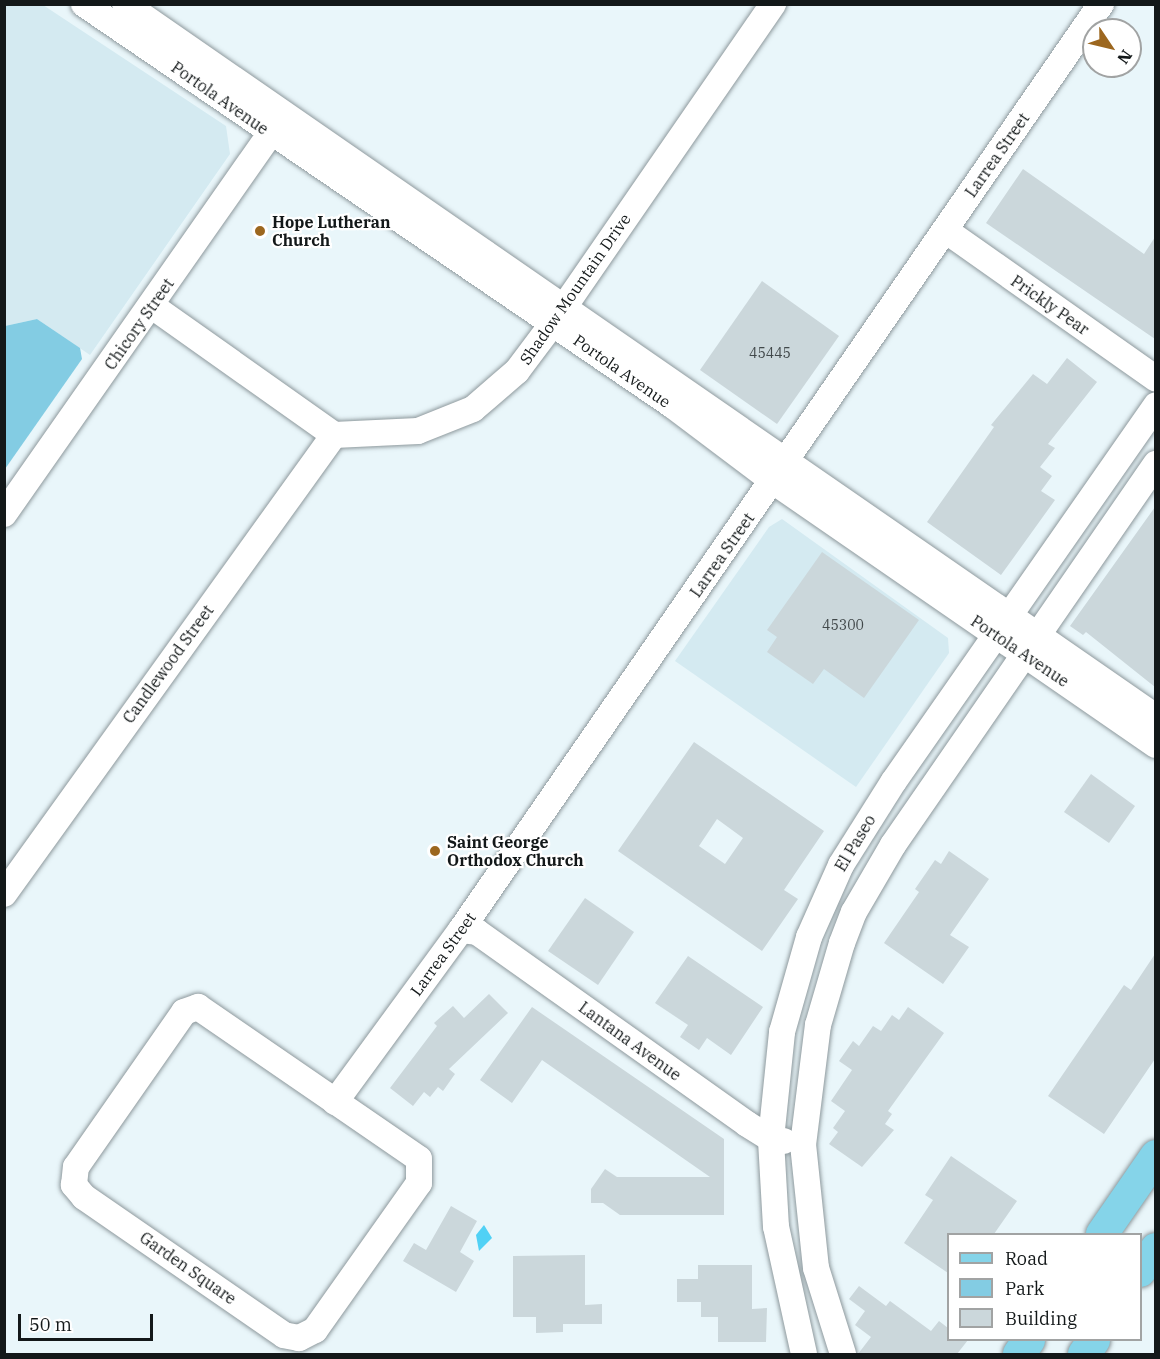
<!DOCTYPE html>
<style>
body{margin:0}
#map{position:relative;width:1160px;height:1359px;overflow:hidden;background:#e9f6fa;font-family:"IBM Plex Serif",serif}
div>[style]{position:absolute}
[style*='--x']{left:calc(var(--x)*1px);top:calc(var(--y)*1px);width:calc(var(--w)*1px);rotate:calc(var(--a)*1deg)}
.built>*{inset:0;background:#d4eaf1}
.green>*{inset:0;background:#83cce3}
.water>*{inset:0;background:#50d1f5}
.building>*{inset:0;background:#cbd7db}
.roads{filter:drop-shadow(0 0 2px #8e999d) drop-shadow(0 0 2px #8e999d)}
.minor>*{height:26px;margin:-13px;padding:0 13px;transform-origin:13px;border-radius:13px;background:#fff}
.major>*{height:32px;margin:-16px;padding:0 16px;transform-origin:16px;border-radius:16px;background:#85d4e9}
.dots>*{width:16px;height:16px;translate:-50% -50%;box-sizing:border-box;border:3px solid #fff;border-radius:50%}
span{translate:-50% -50%;white-space:nowrap;text-align:center;line-height:1.15;-webkit-text-stroke:4.5px #fff;paint-order:stroke}
.number-label{font-size:14px;color:#41484a}
.number-label span{-webkit-text-stroke-width:0}
.street-label{font-size:16px;color:#131819}
.poi-label{font-size:16px;color:#131819;font-weight:700}
.left{translate:0 -50%;text-align:left}
.frame{position:absolute;inset:0;border:6px solid #131819;pointer-events:none}
.legend{position:absolute;left:947px;top:1233px;width:195px;height:108px;box-sizing:border-box;background:#fff;border:2px solid #a1a3a3;margin:0;padding:8px 10px;list-style:none;font-size:18px;color:#131819}
.legend li{display:flex;align-items:center;gap:12px;height:30px}
.legend b{width:30px;border:2px solid #a1a3a3}
.north{position:absolute;left:1082px;top:18px;width:60px;height:60px;box-sizing:border-box;background:#fff;border:2px solid #a1a3a3;border-radius:50%;rotate:125deg;font-size:16px;font-weight:700;line-height:24px;text-align:center;color:#131819}
.north::after{content:'';display:block;margin:auto;width:21px;height:27px;background:#9c671f;clip-path:polygon(50% 0,100% 100%,50% 72%,0 100%)}
.scale{position:absolute;left:18px;top:1314px;width:135px;height:27px;box-sizing:border-box;border:3px solid #131819;border-top:0;padding-left:8px;font-size:18px;line-height:21px;white-space:nowrap;color:#131819;-webkit-text-stroke:4px #fff;paint-order:stroke}
</style>
<div id="map">
<div class="built">
<div style="clip-path:polygon(4px 5px,43px 5px,226px 126px,230px 154px,90px 355px,37px 319px,5px 326px)"></div>
<div style="clip-path:polygon(782px 519px,948px 638px,949px 653px,856px 787px,675px 661px,769px 527px)"></div>
</div>
<div class="green">
<div style="clip-path:polygon(37px 319px,80px 348px,82px 359px,5px 469px,5px 326px)"></div>
</div>
<div class="water">
<div style="clip-path:polygon(484px 1225px,492px 1238px,479px 1251px,476px 1235px)"></div>
</div>
<div class="building">
<div style="clip-path:polygon(1023px 169px,1144px 254px,1155px 237px,1155px 339px,986px 223px)"></div>
<div style="clip-path:polygon(762px 281px,839px 336px,777px 424px,700px 370px)"></div>
<div style="clip-path:polygon(1067px 358px,1097px 382px,1048px 444px,1055px 448px,1040px 467px,1052px 476px,1041px 491px,1055px 500px,1001px 575px,927px 522px,994px 427px,991px 425px,1033px 374px,1047px 384px)"></div>
<div style="clip-path:polygon(1155px 507px,1155px 687px,1086px 632px,1083px 635px,1070px 626px)"></div>
<div style="clip-path:polygon(822px 552px,919px 620px,864px 698px,824px 669px,813px 684px,767px 652px,777px 637px,767px 630px)"></div>
<div style="clip-path:polygon(evenodd,694px 742px,824px 831px,784px 890px,798px 899px,762px 951px,618px 851px,694px 742px,717px 819px,743px 838px,725px 864px,699px 846px,717px 819px)"></div>
<div style="clip-path:polygon(1091px 774px,1135px 806px,1109px 843px,1064px 812px)"></div>
<div style="clip-path:polygon(949px 851px,989px 879px,950px 935px,969px 947px,943px 984px,884px 943px,919px 892px,915px 889px,935px 860px,941px 864px)"></div>
<div style="clip-path:polygon(585px 898px,634px 932px,598px 985px,548px 951px)"></div>
<div style="clip-path:polygon(1155px 954px,1155px 1059px,1104px 1134px,1048px 1096px,1124px 985px,1131px 990px)"></div>
<div style="clip-path:polygon(688px 956px,763px 1007px,731px 1055px,707px 1038px,699px 1050px,680px 1037px,688px 1025px,655px 1003px)"></div>
<div style="clip-path:polygon(489px 994px,508px 1013px,449px 1069px,455px 1074px,443px 1091px,438px 1087px,430px 1097px,424px 1092px,413px 1106px,390px 1088px,437px 1026px,434px 1023px,453px 1006px,464px 1018px)"></div>
<div style="clip-path:polygon(532px 1007px,724px 1139px,724px 1215px,620px 1215px,603px 1203px,591px 1203px,591px 1189px,605px 1169px,617px 1177px,710px 1177px,542px 1060px,512px 1103px,480px 1080px)"></div>
<div style="clip-path:polygon(908px 1007px,944px 1033px,888px 1111px,892px 1114px,885px 1124px,894px 1130px,862px 1167px,829px 1144px,838px 1132px,833px 1128px,845px 1111px,831px 1101px,852px 1070px,839px 1061px,853px 1041px,859px 1046px,873px 1026px,881px 1031px,892px 1015px,899px 1020px)"></div>
<div style="clip-path:polygon(951px 1156px,1017px 1201px,994px 1234px,948px 1234px,948px 1273px,904px 1243px,933px 1200px,925px 1195px)"></div>
<div style="clip-path:polygon(451px 1206px,477px 1221px,460px 1252px,474px 1261px,456px 1292px,403px 1261px,414px 1243px,426px 1250px)"></div>
<div style="clip-path:polygon(585px 1255px,585px 1305px,602px 1304px,602px 1324px,563px 1324px,563px 1332px,536px 1333px,536px 1317px,513px 1317px,513px 1256px)"></div>
<div style="clip-path:polygon(698px 1265px,752px 1265px,752px 1309px,767px 1308px,766px 1342px,718px 1342px,718px 1317px,701px 1317px,701px 1302px,677px 1302px,677px 1279px,698px 1279px)"></div>
<div style="clip-path:polygon(859px 1286px,886px 1306px,890px 1301px,931px 1331px,939px 1321px,948px 1328px,948px 1340px,968px 1340px,957px 1354px,858px 1354px,871px 1337px,855px 1325px,865px 1311px,849px 1299px)"></div>
</div>
<div class="roads">
<div class="minor">
<div style="--x:84;--y:4;--w:712;--a:34.29"></div>
<div style="--x:672;--y:405;--w:126;--a:37"></div>
<div style="--x:773;--y:481;--w:465;--a:34.6"></div>
<div style="--x:125;--y:4;--w:1254;--a:34.67"></div>
<div style="--x:945;--y:230;--w:258;--a:35.2"></div>
<div style="--x:152;--y:306;--w:223;--a:35.3"></div>
<div style="--x:334;--y:435;--w:84;--a:-2.7"></div>
<div style="--x:418;--y:431;--w:59;--a:-21.8"></div>
<div style="--x:473;--y:409;--w:58;--a:-40.8"></div>
<div style="--x:517;--y:371;--w:60;--a:-53.1"></div>
<div style="--x:553;--y:323;--w:388;--a:-55.4"></div>
<div style="--x:4;--y:514;--w:465;--a:-55"></div>
<div style="--x:4;--y:894;--w:565;--a:-54.29"></div>
<div style="--x:461;--y:930;--w:16;--a:7"></div>
<div style="--x:477;--y:932;--w:331;--a:35.4"></div>
<div style="--x:747;--y:1124;--w:28;--a:32"></div>
<div style="--x:771;--y:1139;--w:13;--a:9"></div>
<div style="--x:198;--y:1007;--w:268;--a:34.5"></div>
<div style="--x:419;--y:1159;--w:24;--a:90"></div>
<div style="--x:419;--y:1183;--w:180;--a:125.3"></div>
<div style="--x:315;--y:1330;--w:18;--a:153"></div>
<div style="--x:299;--y:1338;--w:15;--a:-169"></div>
<div style="--x:284;--y:1335;--w:243;--a:-145.4"></div>
<div style="--x:84;--y:1197;--w:16;--a:-130"></div>
<div style="--x:74;--y:1185;--w:18;--a:-84"></div>
<div style="--x:76;--y:1167;--w:189;--a:-55.1"></div>
<div style="--x:184;--y:1012;--w:15;--a:-20"></div>
<div style="--x:335;--y:1102;--w:213;--a:-53.8"></div>
<div style="--x:461;--y:930;--w:1126;--a:-55.35"></div>
<div style="--x:804;--y:1354;--w:130;--a:-102.4"></div>
<div style="--x:776;--y:1227;--w:88;--a:-93.3"></div>
<div style="--x:771;--y:1139;--w:108;--a:-84.1"></div>
<div style="--x:782;--y:1032;--w:99;--a:-74.1"></div>
<div style="--x:809;--y:937;--w:79;--a:-66"></div>
<div style="--x:841;--y:865;--w:99;--a:-57.8"></div>
<div style="--x:894;--y:781;--w:458;--a:-55.1"></div>
<div style="--x:843;--y:1354;--w:90;--a:-107.4"></div>
<div style="--x:816;--y:1268;--w:124;--a:-96"></div>
<div style="--x:803;--y:1145;--w:121;--a:-82.9"></div>
<div style="--x:818;--y:1025;--w:85;--a:-73.7"></div>
<div style="--x:842;--y:943;--w:33;--a:-69"></div>
<div style="--x:854;--y:912;--w:78;--a:-59.8"></div>
<div style="--x:893;--y:845;--w:463;--a:-55.4"></div>
</div>
<div class="major">
<div style="--x:1102;--y:1234;--w:95;--a:-55.3"></div>
<div style="--x:1140;--y:1271;--w:27;--a:-54"></div>
<div style="--x:1019;--y:1354;--w:17;--a:-54"></div>
<div style="--x:1084;--y:1354;--w:17;--a:-54"></div>
</div>
</div>
<div class="dots">
<div style="left:260px;top:231px;background:#9c671f"></div>
<div style="left:435px;top:851px;background:#9c671f"></div>
</div>
<div class="number-label">
<span style="left:770px;top:353px">45445</span>
<span style="left:843px;top:625px">45300</span>
</div>
<div class="street-label">
<span style="left:220px;top:98px;rotate:35deg">Portola Avenue</span>
<span style="left:997px;top:155px;rotate:-55deg">Larrea Street</span>
<span style="left:575px;top:289px;rotate:-55deg">Shadow Mountain Drive</span>
<span style="left:1050px;top:305px;rotate:35deg">Prickly Pear</span>
<span style="left:139px;top:324px;rotate:-55deg">Chicory Street</span>
<span style="left:622px;top:371px;rotate:35deg">Portola Avenue</span>
<span style="left:722px;top:555px;rotate:-55deg">Larrea Street</span>
<span style="left:1020px;top:651px;rotate:34deg">Portola Avenue</span>
<span style="left:168px;top:664px;rotate:-54deg">Candlewood Street</span>
<span style="left:855px;top:843px;rotate:-59deg">El Paseo</span>
<span style="left:443px;top:954px;rotate:-54deg">Larrea Street</span>
<span style="left:630px;top:1041px;rotate:36deg">Lantana Avenue</span>
<span style="left:188px;top:1268px;rotate:35deg">Garden Square</span>
</div>
<div class="poi-label">
<span class="left" style="left:272px;top:231px">Hope Lutheran<br>Church</span>
<span class="left" style="left:447px;top:851px">Saint George<br>Orthodox Church</span>
</div>
<div class="frame"></div>
<ul class="legend">
<li><b style="height:8px;background:#85d4e9"></b>Road</li>
<li><b style="height:16px;background:#83cce3"></b>Park</li>
<li><b style="height:16px;background:#cbd7db"></b>Building</li>
</ul>
<div class="north">N</div>
<div class="scale">50 m</div>
</div>
